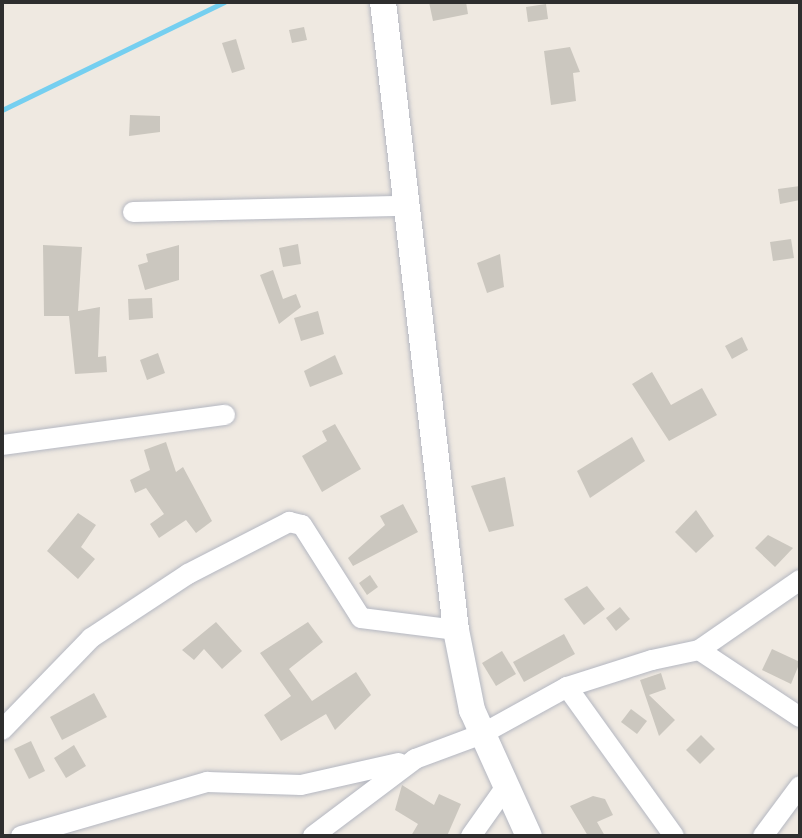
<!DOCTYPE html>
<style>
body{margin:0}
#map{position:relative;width:802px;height:838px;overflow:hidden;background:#efe9e1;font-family:Ubuntu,sans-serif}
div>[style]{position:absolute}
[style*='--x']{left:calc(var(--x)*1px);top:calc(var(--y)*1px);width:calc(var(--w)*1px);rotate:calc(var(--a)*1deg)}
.stream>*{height:5px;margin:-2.5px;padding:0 2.5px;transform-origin:2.5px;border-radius:2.5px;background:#75cff0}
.building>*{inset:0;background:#cbc7bf}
.roads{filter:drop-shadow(0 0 2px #b4b7c1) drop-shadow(0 0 2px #b4b7c1)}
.minor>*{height:20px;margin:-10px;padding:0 10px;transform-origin:10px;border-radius:10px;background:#fff}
.tertiary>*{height:26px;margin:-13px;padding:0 13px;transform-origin:13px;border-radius:13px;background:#fff}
span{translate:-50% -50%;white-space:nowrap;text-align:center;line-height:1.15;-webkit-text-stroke:7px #fff;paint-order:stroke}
.frame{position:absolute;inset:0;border:4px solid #2e2e2e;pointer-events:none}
</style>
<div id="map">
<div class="stream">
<div style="--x:2;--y:110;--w:247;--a:-25.9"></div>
</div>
<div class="building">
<div style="clip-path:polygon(429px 2px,466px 2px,468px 14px,433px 21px)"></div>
<div style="clip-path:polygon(546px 4px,548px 19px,528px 22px,526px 7px)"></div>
<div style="clip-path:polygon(304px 27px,307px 40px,292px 43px,289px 30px)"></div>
<div style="clip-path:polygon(236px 39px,245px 69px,232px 73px,222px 43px)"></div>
<div style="clip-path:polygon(570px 47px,580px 72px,573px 73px,576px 101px,551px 105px,544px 51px)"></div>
<div style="clip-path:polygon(130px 115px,160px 116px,160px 132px,129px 136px)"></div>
<div style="clip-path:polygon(800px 186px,800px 200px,780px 204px,778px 189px)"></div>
<div style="clip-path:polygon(791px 239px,794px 258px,773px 261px,770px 242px)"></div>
<div style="clip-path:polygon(298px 244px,301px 264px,283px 267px,279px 248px)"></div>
<div style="clip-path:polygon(43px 245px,82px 247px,78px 311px,100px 307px,98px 357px,106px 356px,107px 372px,75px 374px,69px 316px,44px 316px)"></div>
<div style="clip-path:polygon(179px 245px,179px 280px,145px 290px,138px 265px,148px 262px,146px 254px)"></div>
<div style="clip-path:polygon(500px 254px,504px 287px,487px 293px,477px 263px)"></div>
<div style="clip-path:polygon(273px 270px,283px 299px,296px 294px,301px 307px,279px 324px,260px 275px)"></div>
<div style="clip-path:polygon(152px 298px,153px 318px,129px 320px,128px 299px)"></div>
<div style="clip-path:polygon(318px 311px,324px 334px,301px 341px,294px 318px)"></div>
<div style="clip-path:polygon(742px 337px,748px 350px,732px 359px,725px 346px)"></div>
<div style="clip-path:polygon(158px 353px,165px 373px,147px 380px,140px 360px)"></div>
<div style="clip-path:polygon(335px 355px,343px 374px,310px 387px,304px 371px)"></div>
<div style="clip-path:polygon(652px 372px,671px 405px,702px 388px,717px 415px,669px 441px,632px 384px)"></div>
<div style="clip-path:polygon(335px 424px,361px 469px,322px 492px,302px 456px,327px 441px,322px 431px)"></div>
<div style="clip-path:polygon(632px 437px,645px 461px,590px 498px,577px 471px)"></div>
<div style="clip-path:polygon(166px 442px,176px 472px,183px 467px,212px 521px,196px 533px,186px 520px,159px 538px,150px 524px,164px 514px,146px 488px,135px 493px,130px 480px,150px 470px,144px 450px)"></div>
<div style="clip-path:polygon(505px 477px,514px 526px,489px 532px,471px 486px)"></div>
<div style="clip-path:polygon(403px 504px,418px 532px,353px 566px,348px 558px,385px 525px,380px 516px)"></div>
<div style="clip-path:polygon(696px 510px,714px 536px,696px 553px,675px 532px)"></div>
<div style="clip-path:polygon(78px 513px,96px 525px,81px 547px,95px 559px,78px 579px,47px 551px)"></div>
<div style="clip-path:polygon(768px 535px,793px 548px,775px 567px,755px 548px)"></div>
<div style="clip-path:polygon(370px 575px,378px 587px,367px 595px,359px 583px)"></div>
<div style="clip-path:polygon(587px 586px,605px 609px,584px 625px,564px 599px)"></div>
<div style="clip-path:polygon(620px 607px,630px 619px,616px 631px,606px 618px)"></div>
<div style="clip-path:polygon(216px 622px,242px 651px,222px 669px,204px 649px,194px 660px,182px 650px)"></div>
<div style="clip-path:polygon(308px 622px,323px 642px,289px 669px,312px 701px,356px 672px,371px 695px,335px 730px,326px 714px,281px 741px,264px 715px,291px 696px,260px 653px)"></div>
<div style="clip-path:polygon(564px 634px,575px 654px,524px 682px,513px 662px)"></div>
<div style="clip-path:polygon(772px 649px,800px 662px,791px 684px,762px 670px)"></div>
<div style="clip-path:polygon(502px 651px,516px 674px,496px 686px,482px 663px)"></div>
<div style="clip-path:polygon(661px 673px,666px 689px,649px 695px,675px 720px,659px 736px,640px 680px)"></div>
<div style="clip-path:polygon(94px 693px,107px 717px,62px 740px,50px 717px)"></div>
<div style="clip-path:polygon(631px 709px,647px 721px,637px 734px,621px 722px)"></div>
<div style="clip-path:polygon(701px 735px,715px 749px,700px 764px,686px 750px)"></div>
<div style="clip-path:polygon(31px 741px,45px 771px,29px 779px,14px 749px)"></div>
<div style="clip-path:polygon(74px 745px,86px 766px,66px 778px,54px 758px)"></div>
<div style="clip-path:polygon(402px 785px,434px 805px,439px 794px,461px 804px,447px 836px,411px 836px,418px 824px,395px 810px)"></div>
<div style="clip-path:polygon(593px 796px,605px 799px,613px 815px,597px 822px,605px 836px,588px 836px,570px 806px)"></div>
</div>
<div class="roads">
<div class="minor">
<div style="--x:133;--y:212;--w:274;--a:-1.3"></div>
<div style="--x:2;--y:445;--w:225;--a:-7.7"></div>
<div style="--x:699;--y:650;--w:123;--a:-34.7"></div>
<div style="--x:567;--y:687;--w:183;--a:54.3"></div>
<div style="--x:2;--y:730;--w:128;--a:-45.9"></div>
<div style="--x:91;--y:638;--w:116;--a:-33.4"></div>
<div style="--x:188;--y:574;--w:114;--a:-27.2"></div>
<div style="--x:289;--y:522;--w:13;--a:13"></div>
<div style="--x:302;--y:525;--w:110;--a:57.6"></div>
<div style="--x:361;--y:618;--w:96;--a:7.2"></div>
<div style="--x:21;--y:836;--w:194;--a:-16.2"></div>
<div style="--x:207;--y:782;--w:94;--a:1.8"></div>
<div style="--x:301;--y:785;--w:100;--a:-12.7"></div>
<div style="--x:313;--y:836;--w:128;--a:-37"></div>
<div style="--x:415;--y:759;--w:72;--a:-20.5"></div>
<div style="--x:482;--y:734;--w:97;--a:-28.9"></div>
<div style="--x:567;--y:687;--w:89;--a:-17.6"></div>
<div style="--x:652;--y:660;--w:48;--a:-12"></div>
<div style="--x:699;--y:650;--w:121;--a:33.6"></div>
<div style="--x:471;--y:836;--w:59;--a:-54.7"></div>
<div style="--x:763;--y:836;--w:62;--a:-53.5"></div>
</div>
<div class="tertiary">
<div style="--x:383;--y:2;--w:632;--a:83.37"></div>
<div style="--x:456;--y:630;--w:82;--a:78.7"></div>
<div style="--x:472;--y:710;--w:138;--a:65.7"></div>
</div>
</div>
<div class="frame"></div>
</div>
